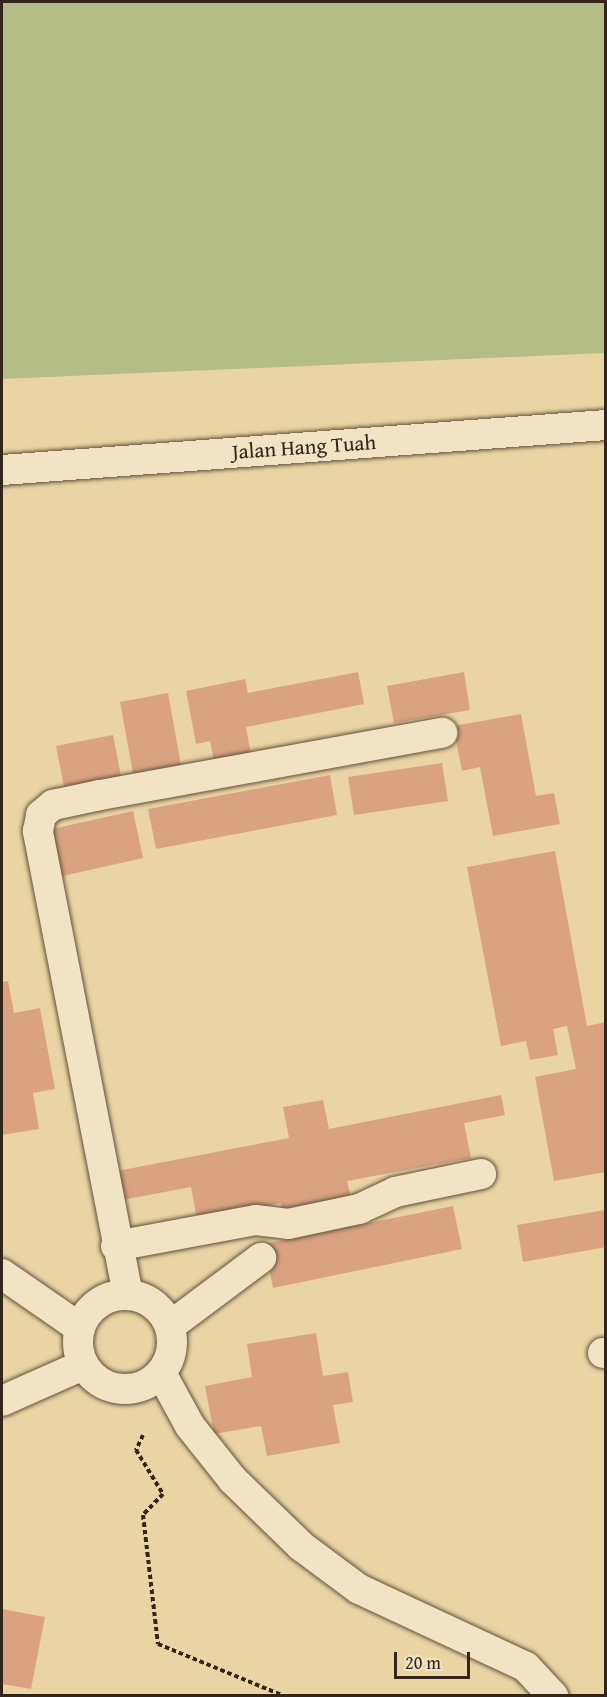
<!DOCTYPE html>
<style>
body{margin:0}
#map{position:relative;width:607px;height:1697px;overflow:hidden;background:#ebd4a4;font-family:"Gentium Book Plus",serif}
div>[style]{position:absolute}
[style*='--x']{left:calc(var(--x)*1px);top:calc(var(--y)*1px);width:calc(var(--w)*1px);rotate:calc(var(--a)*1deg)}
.green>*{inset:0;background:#b4bd88}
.building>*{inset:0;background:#daa280}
.path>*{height:4px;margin-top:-2px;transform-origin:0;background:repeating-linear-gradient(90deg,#332519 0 4.5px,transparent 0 7.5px)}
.roads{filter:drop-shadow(0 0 2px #61513c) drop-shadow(0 0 2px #61513c)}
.minor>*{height:30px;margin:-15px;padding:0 15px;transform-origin:15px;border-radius:15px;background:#f2e3c4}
.minor>.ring{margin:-15px;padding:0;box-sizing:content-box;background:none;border:30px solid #f2e3c4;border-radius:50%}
span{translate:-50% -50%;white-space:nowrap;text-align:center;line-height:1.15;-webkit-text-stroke:4.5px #f2e3c4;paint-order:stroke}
.street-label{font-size:21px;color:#332519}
.frame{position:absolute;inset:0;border:3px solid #332519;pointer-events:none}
.scale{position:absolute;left:394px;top:1652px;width:76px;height:27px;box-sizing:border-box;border:3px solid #332519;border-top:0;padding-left:8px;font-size:18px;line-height:21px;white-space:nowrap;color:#332519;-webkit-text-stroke:4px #f2e3c4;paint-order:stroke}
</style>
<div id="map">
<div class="green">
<div style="clip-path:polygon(2px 2px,605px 2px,605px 353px,2px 379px)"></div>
</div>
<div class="building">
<div style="clip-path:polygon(358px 672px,364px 704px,246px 727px,251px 754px,214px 761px,210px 741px,196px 744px,186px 691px,245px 679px,248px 693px)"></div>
<div style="clip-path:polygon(464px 672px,470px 710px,394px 723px,387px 686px)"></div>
<div style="clip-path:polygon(168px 693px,181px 765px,133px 773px,120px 702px)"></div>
<div style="clip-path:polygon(521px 714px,536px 796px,554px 793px,560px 824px,493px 836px,480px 767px,462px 771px,453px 726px)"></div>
<div style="clip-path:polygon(113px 735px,121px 776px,64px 787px,56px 746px)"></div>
<div style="clip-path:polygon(442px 763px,448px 801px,354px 815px,348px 777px)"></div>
<div style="clip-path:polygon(330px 775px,337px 815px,156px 849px,148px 809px)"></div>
<div style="clip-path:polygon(133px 811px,143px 858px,54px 878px,43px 831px)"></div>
<div style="clip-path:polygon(555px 851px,587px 1026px,606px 1022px,606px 1172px,554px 1181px,535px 1077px,576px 1069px,567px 1026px,553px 1029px,558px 1055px,530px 1060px,526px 1041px,501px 1046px,467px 867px)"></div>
<div style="clip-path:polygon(8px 981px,14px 1013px,40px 1008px,55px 1089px,33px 1093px,39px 1129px,2px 1135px,2px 982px)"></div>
<div style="clip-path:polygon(501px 1095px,505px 1115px,464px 1123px,471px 1158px,347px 1181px,352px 1201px,283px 1214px,281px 1203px,197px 1219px,191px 1187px,112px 1202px,107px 1173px,289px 1138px,283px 1107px,323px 1100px,329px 1129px)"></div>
<div style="clip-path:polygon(453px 1206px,462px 1249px,273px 1288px,264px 1244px)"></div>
<div style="clip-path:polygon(605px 1210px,606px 1247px,523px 1262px,517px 1225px)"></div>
<div style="clip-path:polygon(316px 1333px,323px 1376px,348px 1372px,353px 1402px,333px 1405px,340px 1443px,267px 1456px,261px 1426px,214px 1434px,205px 1386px,252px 1377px,247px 1344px)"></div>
<div style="clip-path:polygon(2px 1609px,45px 1617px,31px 1689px,2px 1684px)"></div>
</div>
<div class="path">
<div style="--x:143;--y:1435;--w:17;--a:115"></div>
<div style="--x:136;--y:1450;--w:52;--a:58.5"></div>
<div style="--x:163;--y:1494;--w:29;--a:134"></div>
<div style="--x:143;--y:1515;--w:130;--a:83.4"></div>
<div style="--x:158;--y:1644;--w:136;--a:22.4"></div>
</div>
<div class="roads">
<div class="minor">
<div style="--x:2;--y:470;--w:606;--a:-4.26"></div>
<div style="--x:116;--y:1246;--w:142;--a:-10.5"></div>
<div style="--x:256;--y:1220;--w:32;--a:7"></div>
<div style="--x:288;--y:1224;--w:73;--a:-11.9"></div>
<div style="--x:359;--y:1209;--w:40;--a:-25"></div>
<div style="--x:395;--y:1192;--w:88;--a:-11.8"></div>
<div style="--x:2;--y:1274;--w:95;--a:34.7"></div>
<div style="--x:128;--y:1295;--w:473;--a:-101"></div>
<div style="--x:38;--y:831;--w:16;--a:-79"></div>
<div style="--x:41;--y:815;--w:16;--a:-40"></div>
<div style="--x:53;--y:805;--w:48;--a:-12"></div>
<div style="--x:100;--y:795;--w:348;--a:-10.3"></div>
<div class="ring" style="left:78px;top:1295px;width:64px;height:64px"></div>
<div style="--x:170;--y:1326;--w:114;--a:-36.8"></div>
<div style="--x:603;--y:1353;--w:3;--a:0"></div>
<div style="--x:161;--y:1373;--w:60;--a:61.3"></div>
<div style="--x:190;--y:1426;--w:69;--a:51.5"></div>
<div style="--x:233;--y:1480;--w:95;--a:44.1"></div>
<div style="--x:301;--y:1546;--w:72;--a:36.6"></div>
<div style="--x:359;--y:1589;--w:184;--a:25"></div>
<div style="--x:526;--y:1667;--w:40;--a:47"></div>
<div style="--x:2;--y:1401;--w:89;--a:-24"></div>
</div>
</div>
<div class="street-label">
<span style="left:304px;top:447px;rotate:-4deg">Jalan Hang Tuah</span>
</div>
<div class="frame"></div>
<div class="scale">20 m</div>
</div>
